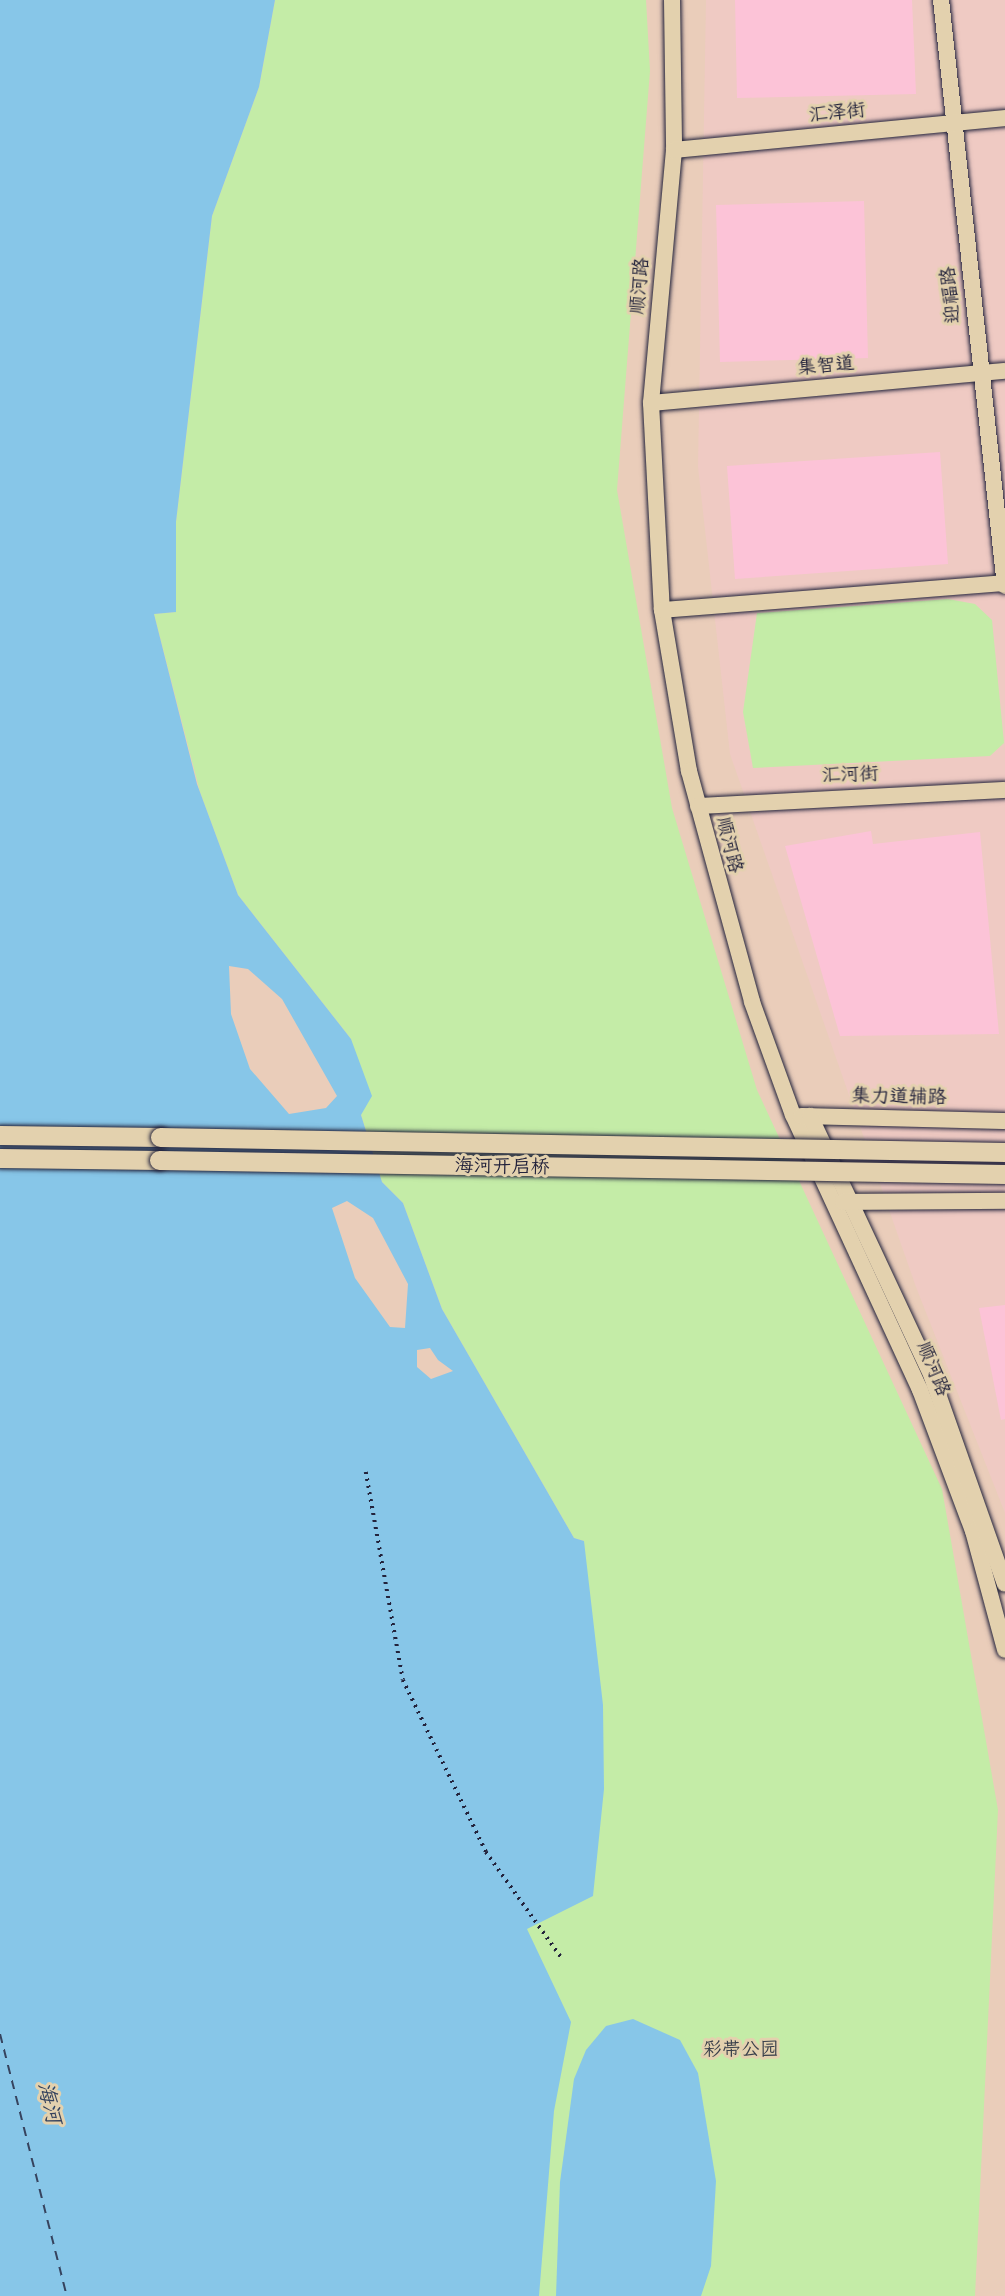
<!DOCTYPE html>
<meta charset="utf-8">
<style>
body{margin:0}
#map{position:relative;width:1005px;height:2296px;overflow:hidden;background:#eacdba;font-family:"Architects Daughter","LXGW WenKai TC",sans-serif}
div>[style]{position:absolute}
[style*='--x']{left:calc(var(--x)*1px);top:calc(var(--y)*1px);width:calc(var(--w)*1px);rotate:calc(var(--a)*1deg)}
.built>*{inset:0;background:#efcac3}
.green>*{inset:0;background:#c4eca7}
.water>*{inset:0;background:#87c6e8}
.ferry>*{height:2px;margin-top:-1px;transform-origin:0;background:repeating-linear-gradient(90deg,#36435e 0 9px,transparent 0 16px)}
.building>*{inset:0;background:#fcc3d7}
.path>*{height:3.5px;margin-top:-1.75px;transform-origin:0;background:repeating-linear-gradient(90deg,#22223b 0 2px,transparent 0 7px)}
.roads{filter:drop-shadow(0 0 2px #22223b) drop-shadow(0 0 2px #22223b)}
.tertiary>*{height:16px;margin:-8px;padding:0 8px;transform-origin:8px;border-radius:8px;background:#e3d1ae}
.secondary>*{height:19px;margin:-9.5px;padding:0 9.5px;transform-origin:9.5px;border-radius:9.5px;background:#e3d1ae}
.bridges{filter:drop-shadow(0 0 2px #22223b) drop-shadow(0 0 2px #22223b)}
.secondary-bridge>*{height:19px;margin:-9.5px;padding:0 9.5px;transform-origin:9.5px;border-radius:9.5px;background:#e3d1ae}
span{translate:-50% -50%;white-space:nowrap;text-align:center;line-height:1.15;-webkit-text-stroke:6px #e3d1ae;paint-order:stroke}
.street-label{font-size:19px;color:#22223b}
.park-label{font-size:19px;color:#3a404b}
.water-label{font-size:21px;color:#36435e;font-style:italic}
</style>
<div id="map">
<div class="built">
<div style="clip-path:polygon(706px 0,1005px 0,1005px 1513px,916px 1287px,730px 754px,698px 467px)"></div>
</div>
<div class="green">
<div style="clip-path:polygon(275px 0,646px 0,650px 71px,617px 490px,672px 808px,757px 1090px,942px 1489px,998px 1810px,975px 2296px,510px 2296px,467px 1995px,584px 1541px,574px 1538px,442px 1309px,403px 1203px,382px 1182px,361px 1115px,351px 1039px,238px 895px,200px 792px,154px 614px,176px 612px,176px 522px,212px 216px,259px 87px)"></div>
<div style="clip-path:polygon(948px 599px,975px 604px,992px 620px,1004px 743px,990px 756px,753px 768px,743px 712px,757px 613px)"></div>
</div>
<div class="water">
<div style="clip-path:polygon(evenodd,0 0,275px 0,259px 87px,212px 216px,176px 522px,176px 612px,154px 614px,197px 784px,238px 895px,351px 1039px,372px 1096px,361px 1115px,382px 1182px,403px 1203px,442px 1309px,574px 1538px,584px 1541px,603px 1705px,604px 1789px,593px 1896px,527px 1929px,571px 2022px,554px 2111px,539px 2296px,0 2296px,0 0,229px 966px,248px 969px,282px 999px,337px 1096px,326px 1108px,289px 1114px,250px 1069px,231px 1014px,229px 966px,0 0,347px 1201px,373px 1218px,408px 1284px,405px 1328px,390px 1327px,355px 1278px,332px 1208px,347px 1201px,0 0,430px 1348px,438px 1360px,453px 1371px,431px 1379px,417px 1367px,417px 1350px,430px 1348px)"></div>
<div style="clip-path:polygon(633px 2019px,680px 2040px,698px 2073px,716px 2181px,711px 2266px,701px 2296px,556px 2296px,560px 2182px,574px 2079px,586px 2050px,606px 2026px)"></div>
</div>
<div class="ferry">
<div style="--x:0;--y:2034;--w:270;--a:75.7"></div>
</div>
<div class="building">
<div style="clip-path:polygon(735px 0,912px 0,916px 94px,737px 98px)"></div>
<div style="clip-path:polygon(864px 201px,868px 358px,720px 362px,716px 205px)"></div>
<div style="clip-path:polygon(940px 452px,948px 564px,735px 579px,727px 466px)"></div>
<div style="clip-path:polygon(871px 831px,873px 844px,980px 832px,999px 1034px,840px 1036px,785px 846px)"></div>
<div style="clip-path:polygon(1005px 1305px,1005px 1419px,1001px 1420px,979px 1308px)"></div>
</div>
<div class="path">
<div style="--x:366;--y:1472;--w:211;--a:79.9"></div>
<div style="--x:403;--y:1680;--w:191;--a:64.2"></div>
<div style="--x:486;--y:1852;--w:129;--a:54.5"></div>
</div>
<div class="roads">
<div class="tertiary">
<div style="--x:672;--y:0;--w:150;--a:89.2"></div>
<div style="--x:674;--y:150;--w:254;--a:95.2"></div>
<div style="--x:651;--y:403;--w:207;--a:87"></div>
<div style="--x:662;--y:610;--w:163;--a:80.5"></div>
<div style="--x:689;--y:771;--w:239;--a:74.7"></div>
<div style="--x:752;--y:1002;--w:120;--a:70.1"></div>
<div style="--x:793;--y:1115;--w:303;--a:65.2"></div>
<div style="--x:920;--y:1390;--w:151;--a:69.4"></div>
<div style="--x:973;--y:1531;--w:123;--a:74.9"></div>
<div style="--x:941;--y:0;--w:589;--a:83.77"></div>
<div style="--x:674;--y:150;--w:333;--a:-5.5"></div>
<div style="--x:651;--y:403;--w:355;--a:-5.2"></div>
<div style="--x:662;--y:610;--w:344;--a:-4.5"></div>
<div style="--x:698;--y:806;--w:307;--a:-3"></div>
<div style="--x:801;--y:1116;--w:204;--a:1.4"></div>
<div style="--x:810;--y:1116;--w:288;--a:64.9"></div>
<div style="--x:932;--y:1377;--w:219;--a:70.6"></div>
<div style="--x:843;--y:1202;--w:162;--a:-0.4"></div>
</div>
<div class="secondary">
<div style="--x:0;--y:1135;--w:160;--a:0.7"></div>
<div style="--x:0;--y:1158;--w:159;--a:0.7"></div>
</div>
</div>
<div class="bridges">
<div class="secondary-bridge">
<div style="--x:160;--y:1137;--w:845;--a:1.02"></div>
<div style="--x:159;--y:1160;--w:846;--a:0.95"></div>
</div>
</div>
<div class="street-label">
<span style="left:837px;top:113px;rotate:-6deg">汇泽街</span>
<span style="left:640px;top:286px;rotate:-85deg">顺河路</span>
<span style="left:951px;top:295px;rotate:-96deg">迎福路</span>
<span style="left:826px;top:366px;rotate:-5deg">集智道</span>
<span style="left:850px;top:775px;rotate:-2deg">汇河街</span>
<span style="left:729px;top:845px;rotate:76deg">顺河路</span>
<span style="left:899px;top:1097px;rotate:1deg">集力道辅路</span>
<span style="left:502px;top:1167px;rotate:1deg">海河开启桥</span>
<span style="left:933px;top:1369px;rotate:67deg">顺河路</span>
</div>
<div class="park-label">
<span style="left:741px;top:2050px">彩带公园</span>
</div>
<div class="water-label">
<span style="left:49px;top:2103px;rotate:76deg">海河</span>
</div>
</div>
